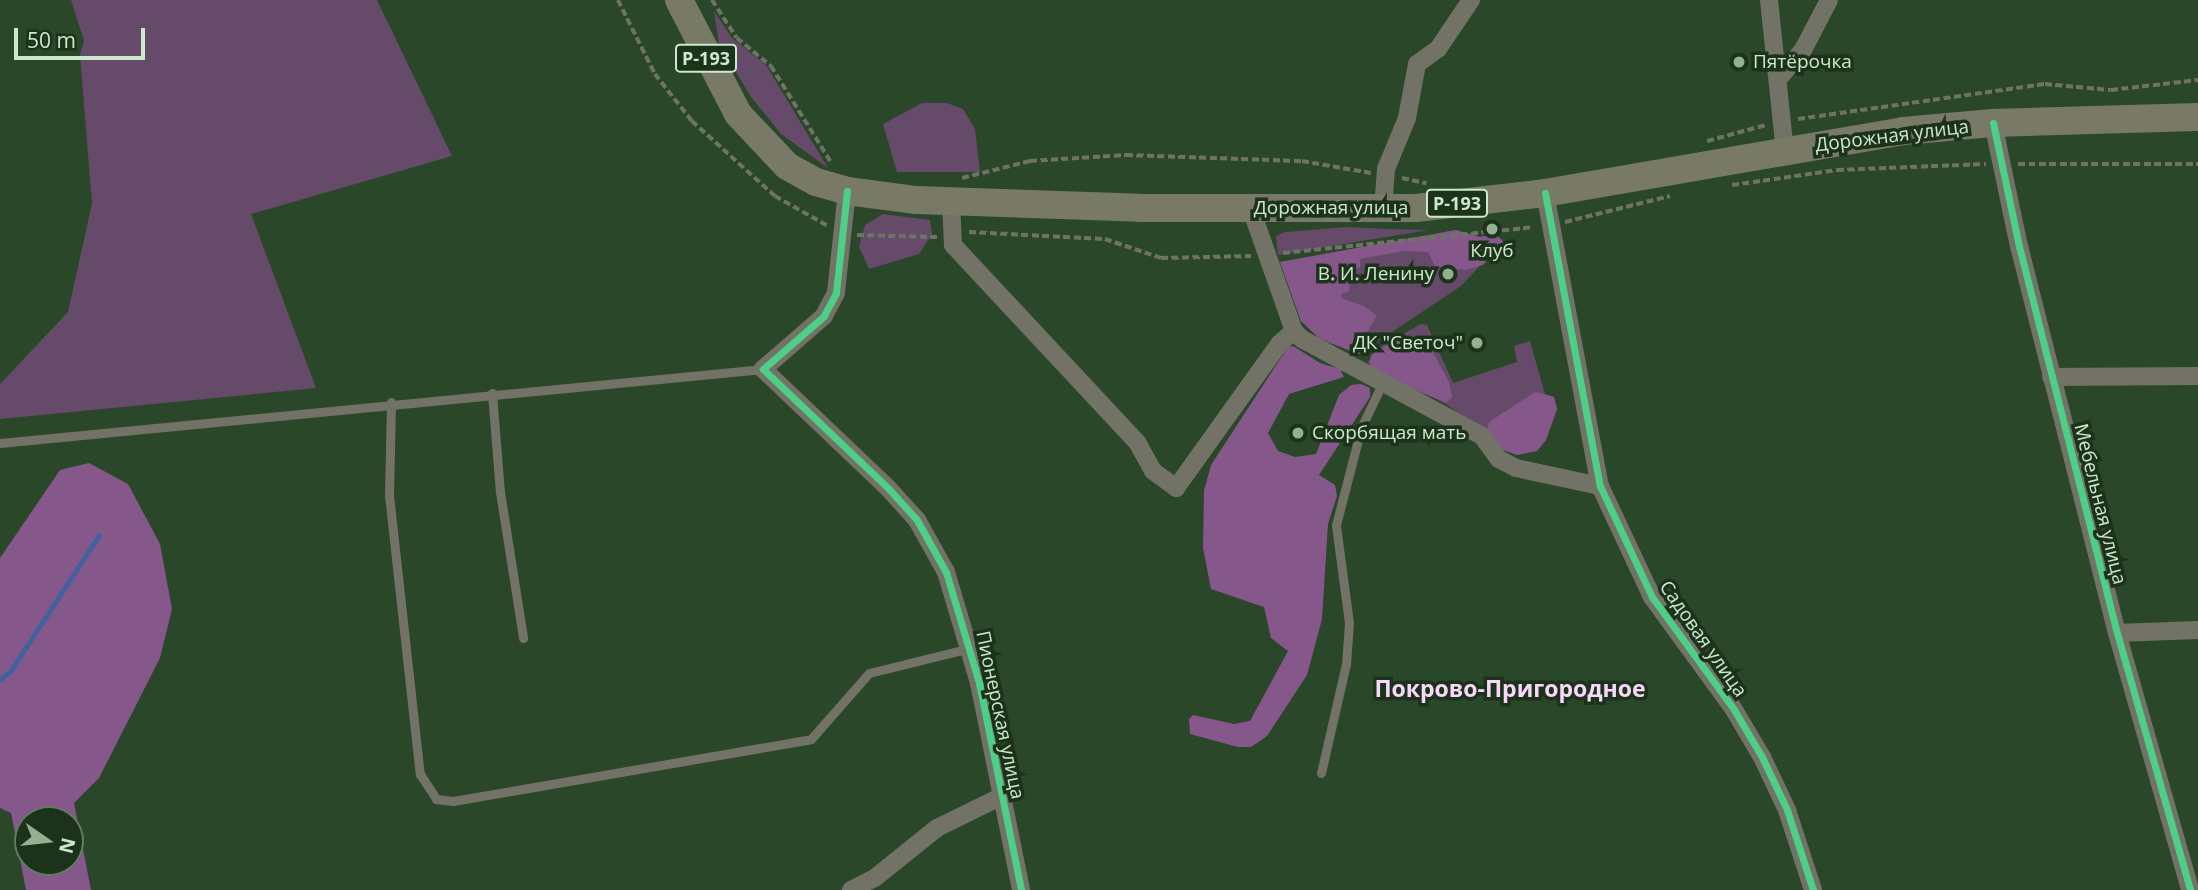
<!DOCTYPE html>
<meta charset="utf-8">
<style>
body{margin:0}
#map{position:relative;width:2198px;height:890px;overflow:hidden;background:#2b472a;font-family:"Open Sans",sans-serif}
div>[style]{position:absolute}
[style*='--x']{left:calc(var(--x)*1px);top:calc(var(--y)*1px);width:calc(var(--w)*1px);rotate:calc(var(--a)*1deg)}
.green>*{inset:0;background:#664a69}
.forest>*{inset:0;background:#85578b}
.stream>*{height:5px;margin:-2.5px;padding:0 2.5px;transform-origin:2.5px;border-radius:2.5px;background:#41629e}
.path>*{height:3.5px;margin-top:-1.75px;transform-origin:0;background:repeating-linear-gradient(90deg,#6d7466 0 7px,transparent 0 10.5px)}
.service>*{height:9px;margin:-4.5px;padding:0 4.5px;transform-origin:4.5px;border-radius:4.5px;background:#727266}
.minor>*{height:18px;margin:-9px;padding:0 9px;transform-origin:9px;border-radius:9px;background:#727266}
.primary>*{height:28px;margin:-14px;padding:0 14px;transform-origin:14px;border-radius:14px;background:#787a67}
.cycleway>*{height:7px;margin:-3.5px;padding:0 3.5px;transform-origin:3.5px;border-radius:3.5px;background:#4dcf88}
.dots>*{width:19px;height:19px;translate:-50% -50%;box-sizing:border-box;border:4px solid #1c321b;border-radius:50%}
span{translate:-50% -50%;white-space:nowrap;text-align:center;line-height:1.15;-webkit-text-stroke:7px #1c321b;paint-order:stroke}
.shield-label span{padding:2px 5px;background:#1c321b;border:2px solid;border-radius:5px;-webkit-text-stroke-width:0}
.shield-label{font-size:18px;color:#cde9cb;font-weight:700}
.poi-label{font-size:19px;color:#cde9cb}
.left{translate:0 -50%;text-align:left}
.right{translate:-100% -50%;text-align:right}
.street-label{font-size:19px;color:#cde9cb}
.quarter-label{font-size:23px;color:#f8d7fb;font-weight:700}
.north{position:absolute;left:14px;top:806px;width:70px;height:70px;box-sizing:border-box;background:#1c321b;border:2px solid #637b61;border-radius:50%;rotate:104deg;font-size:19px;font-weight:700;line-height:28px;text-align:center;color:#cde9cb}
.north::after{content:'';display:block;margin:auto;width:24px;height:32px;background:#94b093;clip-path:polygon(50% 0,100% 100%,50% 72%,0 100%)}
.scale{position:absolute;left:14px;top:28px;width:131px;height:32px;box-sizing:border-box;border:4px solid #cde9cb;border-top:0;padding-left:9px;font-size:21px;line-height:24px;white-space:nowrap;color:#cde9cb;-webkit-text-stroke:5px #1c321b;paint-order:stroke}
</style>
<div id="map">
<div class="green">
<div style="clip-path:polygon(71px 0,377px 0,452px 156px,251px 214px,316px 388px,0 419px,0 384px,68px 312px,92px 203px,80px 55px,84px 40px)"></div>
<div style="clip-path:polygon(714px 11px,732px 38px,766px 65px,828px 168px,781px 134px,751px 97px,719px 44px)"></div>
<div style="clip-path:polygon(922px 103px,947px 103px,963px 109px,975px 129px,980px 172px,897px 172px,883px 124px)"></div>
<div style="clip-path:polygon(883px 214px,930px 220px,932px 234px,919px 254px,869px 269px,859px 247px,865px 225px)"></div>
<div style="clip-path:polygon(1348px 227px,1386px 229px,1428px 230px,1278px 255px,1276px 236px,1285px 232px)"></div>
<div style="clip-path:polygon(1456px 230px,1480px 237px,1495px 234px,1503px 241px,1461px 286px,1359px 354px,1320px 339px,1301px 321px,1280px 262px)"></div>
<div style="clip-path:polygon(1421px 324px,1427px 325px,1453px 383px,1517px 362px,1514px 346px,1530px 341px,1545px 394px,1554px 397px,1557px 409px,1546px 440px,1537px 451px,1517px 455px,1446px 404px,1367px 363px,1378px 348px)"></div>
</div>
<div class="forest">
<div style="clip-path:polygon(1456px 230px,1480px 237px,1495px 234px,1503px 241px,1483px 265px,1466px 270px,1435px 266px,1428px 252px,1403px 251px,1360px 259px,1360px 267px,1350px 272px,1349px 292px,1342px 293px,1341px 298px,1364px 306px,1377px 316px,1363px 339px,1366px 348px,1359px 354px,1320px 339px,1301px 321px,1280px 262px)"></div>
<div style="clip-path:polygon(1405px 334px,1429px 345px,1449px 382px,1452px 397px,1446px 403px,1369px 370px,1371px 355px)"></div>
<div style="clip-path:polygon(1293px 346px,1320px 363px,1340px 369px,1344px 377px,1289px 394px,1268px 433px,1278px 451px,1295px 457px,1316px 454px,1339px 395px,1351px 385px,1361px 384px,1370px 388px,1370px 397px,1319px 475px,1335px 485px,1337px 496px,1328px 524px,1322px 619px,1307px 675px,1267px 736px,1251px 747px,1238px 747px,1190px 734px,1189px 719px,1193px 715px,1234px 724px,1250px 721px,1288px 651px,1271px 638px,1264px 607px,1211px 589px,1203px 548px,1204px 491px,1211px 465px,1288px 347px)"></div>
<div style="clip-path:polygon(1535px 392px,1554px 397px,1557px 409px,1546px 440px,1537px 451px,1517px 455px,1500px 449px,1486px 435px,1489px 422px)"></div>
<div style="clip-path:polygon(evenodd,89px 463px,128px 484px,160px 544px,172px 609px,160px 658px,99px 778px,74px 803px,91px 890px,26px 890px,11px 813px,0 808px,0 558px,60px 470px,89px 463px,28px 820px,70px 820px,70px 862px,28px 862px,28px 820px)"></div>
</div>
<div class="stream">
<div style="--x:0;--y:680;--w:15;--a:-42"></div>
<div style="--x:11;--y:670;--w:161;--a:-56.9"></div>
</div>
<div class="path">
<div style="--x:618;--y:0;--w:83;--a:63.4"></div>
<div style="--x:655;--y:74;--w:60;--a:51.8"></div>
<div style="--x:692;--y:121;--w:112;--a:42.1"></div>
<div style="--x:775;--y:196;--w:61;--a:29.5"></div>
<div style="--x:712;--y:0;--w:45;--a:56.7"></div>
<div style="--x:737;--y:38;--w:44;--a:39.5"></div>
<div style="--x:771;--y:66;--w:113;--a:58"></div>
<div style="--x:1798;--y:119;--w:249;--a:-8.1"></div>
<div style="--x:2045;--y:84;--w:66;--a:5.2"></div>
<div style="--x:2111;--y:90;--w:88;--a:-6.6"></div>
<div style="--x:1707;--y:141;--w:61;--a:-15.2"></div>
<div style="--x:2018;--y:164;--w:180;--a:0"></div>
<div style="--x:962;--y:178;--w:70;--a:-14"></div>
<div style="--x:1030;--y:161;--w:96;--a:-3.6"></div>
<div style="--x:1126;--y:155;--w:176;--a:2"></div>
<div style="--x:1302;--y:161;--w:70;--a:9.9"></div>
<div style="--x:1402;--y:178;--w:25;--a:12"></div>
<div style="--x:1732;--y:185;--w:106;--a:-8.1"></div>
<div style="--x:1837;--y:170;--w:149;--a:-2.3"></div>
<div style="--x:1565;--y:222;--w:108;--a:-13.9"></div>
<div style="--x:969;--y:232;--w:136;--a:2.9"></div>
<div style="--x:1105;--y:239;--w:59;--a:18.7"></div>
<div style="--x:1161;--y:258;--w:90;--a:-1.3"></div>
<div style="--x:857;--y:235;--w:80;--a:1.4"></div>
<div style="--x:1283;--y:253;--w:251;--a:-5.9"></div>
</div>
<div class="service">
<div style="--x:492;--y:393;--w:99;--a:85.4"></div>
<div style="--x:500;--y:492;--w:148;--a:81"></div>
<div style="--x:391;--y:402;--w:93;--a:91.2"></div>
<div style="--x:389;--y:495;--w:281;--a:83.7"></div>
<div style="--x:420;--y:774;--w:30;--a:57"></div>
<div style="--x:436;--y:799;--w:17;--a:7"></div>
<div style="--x:453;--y:801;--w:363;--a:-9.8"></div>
<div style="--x:811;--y:739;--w:88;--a:-48.7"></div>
<div style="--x:869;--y:673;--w:104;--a:-13.9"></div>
<div style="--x:0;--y:443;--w:767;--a:-5.54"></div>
<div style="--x:1321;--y:773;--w:112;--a:-77.1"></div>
<div style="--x:1346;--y:664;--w:41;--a:-85.8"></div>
<div style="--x:1349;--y:623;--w:99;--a:-97.6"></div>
<div style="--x:1336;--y:525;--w:100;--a:-75.5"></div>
<div style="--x:1361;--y:428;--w:49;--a:-64.5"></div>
</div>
<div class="minor">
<div style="--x:1769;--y:0;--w:152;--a:84"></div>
<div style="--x:1780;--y:77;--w:35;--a:-50"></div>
<div style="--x:1803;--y:50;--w:56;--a:-62.5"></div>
<div style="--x:1993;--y:123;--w:126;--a:78.1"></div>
<div style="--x:2019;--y:246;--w:399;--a:75.8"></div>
<div style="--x:2117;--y:633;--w:267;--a:74.1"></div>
<div style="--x:847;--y:191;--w:103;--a:96.2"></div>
<div style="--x:836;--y:293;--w:26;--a:118"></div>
<div style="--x:824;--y:316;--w:81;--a:139"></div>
<div style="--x:763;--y:369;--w:173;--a:43.6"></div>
<div style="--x:888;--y:488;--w:43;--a:47.8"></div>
<div style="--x:917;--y:520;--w:60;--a:60.9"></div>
<div style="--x:946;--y:572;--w:116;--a:73.4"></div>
<div style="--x:979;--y:683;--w:211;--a:78.5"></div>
<div style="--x:1545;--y:193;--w:298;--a:79.4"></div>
<div style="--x:1600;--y:486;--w:123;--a:64.9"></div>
<div style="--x:1652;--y:597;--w:137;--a:53.9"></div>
<div style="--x:1733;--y:708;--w:57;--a:59.4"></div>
<div style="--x:1762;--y:757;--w:59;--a:64.7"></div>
<div style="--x:1787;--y:810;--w:84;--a:72"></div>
<div style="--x:951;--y:202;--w:43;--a:87.3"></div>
<div style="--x:953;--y:245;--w:270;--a:47"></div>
<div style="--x:1137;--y:442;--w:33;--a:61"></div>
<div style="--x:1153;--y:471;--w:29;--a:36"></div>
<div style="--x:1176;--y:488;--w:178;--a:-54.4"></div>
<div style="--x:1280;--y:343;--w:18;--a:-41"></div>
<div style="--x:1251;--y:209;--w:129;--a:70.6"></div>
<div style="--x:1294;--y:331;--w:11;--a:45"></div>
<div style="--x:1302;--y:339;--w:204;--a:28.3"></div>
<div style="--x:1482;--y:436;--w:29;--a:54"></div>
<div style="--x:1499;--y:459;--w:19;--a:28"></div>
<div style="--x:1516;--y:468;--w:86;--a:12.1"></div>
<div style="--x:1383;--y:209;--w:40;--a:-85.7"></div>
<div style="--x:1386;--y:169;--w:55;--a:-67.6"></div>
<div style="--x:1407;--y:118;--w:55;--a:-79.5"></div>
<div style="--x:1417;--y:64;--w:26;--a:-36"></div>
<div style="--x:1438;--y:49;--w:59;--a:-56"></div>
<div style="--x:2051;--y:377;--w:147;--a:-0.4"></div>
<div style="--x:2117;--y:633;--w:81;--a:-2.1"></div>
<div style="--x:851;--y:890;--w:28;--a:-27"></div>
<div style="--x:876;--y:877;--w:78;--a:-38.8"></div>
<div style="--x:937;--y:828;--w:72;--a:-26.2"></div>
</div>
<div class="primary">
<div style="--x:679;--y:0;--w:128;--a:62.6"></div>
<div style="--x:738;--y:114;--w:71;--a:46.7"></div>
<div style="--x:787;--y:166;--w:33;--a:29"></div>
<div style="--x:816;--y:182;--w:32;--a:16"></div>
<div style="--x:847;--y:191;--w:70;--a:7.4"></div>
<div style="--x:916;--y:200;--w:224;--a:2"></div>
<div style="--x:1140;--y:208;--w:276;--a:0"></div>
<div style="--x:1416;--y:208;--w:130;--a:-6.6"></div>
<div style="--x:1545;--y:193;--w:363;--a:-9.8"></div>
<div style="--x:1903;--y:131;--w:90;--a:-5.1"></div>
<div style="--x:1993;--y:123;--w:205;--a:-1.7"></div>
</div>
<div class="cycleway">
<div style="--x:1993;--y:123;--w:126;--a:78.1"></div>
<div style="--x:2019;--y:246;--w:399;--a:75.8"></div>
<div style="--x:2117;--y:633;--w:267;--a:74.1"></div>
<div style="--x:847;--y:191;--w:103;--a:96.2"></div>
<div style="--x:836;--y:293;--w:26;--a:118"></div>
<div style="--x:824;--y:316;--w:81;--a:139"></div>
<div style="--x:763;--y:369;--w:173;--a:43.6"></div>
<div style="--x:888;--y:488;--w:43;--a:47.8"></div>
<div style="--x:917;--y:520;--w:60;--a:60.9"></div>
<div style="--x:946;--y:572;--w:116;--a:73.4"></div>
<div style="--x:979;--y:683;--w:211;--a:78.5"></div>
<div style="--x:1545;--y:193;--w:298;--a:79.4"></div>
<div style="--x:1600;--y:486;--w:123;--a:64.9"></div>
<div style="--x:1652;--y:597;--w:137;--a:53.9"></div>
<div style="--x:1733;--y:708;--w:57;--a:59.4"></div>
<div style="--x:1762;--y:757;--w:59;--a:64.7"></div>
<div style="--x:1787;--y:810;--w:84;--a:72"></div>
</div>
<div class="dots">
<div style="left:1739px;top:62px;background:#94b093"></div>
<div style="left:1492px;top:229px;background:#94b093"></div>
<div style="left:1448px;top:274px;background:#94b093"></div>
<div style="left:1477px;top:343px;background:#94b093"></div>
<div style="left:1298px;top:433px;background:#94b093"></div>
</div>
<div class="shield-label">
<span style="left:706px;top:58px">Р-193</span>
<span style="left:1457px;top:203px">Р-193</span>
</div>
<div class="poi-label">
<span class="left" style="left:1753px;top:62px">Пятёрочка</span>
<span style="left:1492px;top:251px">Клуб</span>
<span class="right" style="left:1434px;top:274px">В. И. Ленину</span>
<span class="right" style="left:1463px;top:343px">ДК "Светоч"</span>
<span class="left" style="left:1312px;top:433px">Скорбящая мать</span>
</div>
<div class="street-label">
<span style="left:1892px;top:136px;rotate:-7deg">Дорожная улица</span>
<span style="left:1331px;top:208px">Дорожная улица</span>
<span style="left:2100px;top:504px;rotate:76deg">Мебельная улица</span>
<span style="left:1703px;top:639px;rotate:55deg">Садовая улица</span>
<span style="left:1000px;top:715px;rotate:78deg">Пионерская улица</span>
</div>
<div class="quarter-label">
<span style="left:1510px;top:688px">Покрово-Пригородное</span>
</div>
<div class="north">N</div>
<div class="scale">50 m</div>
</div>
